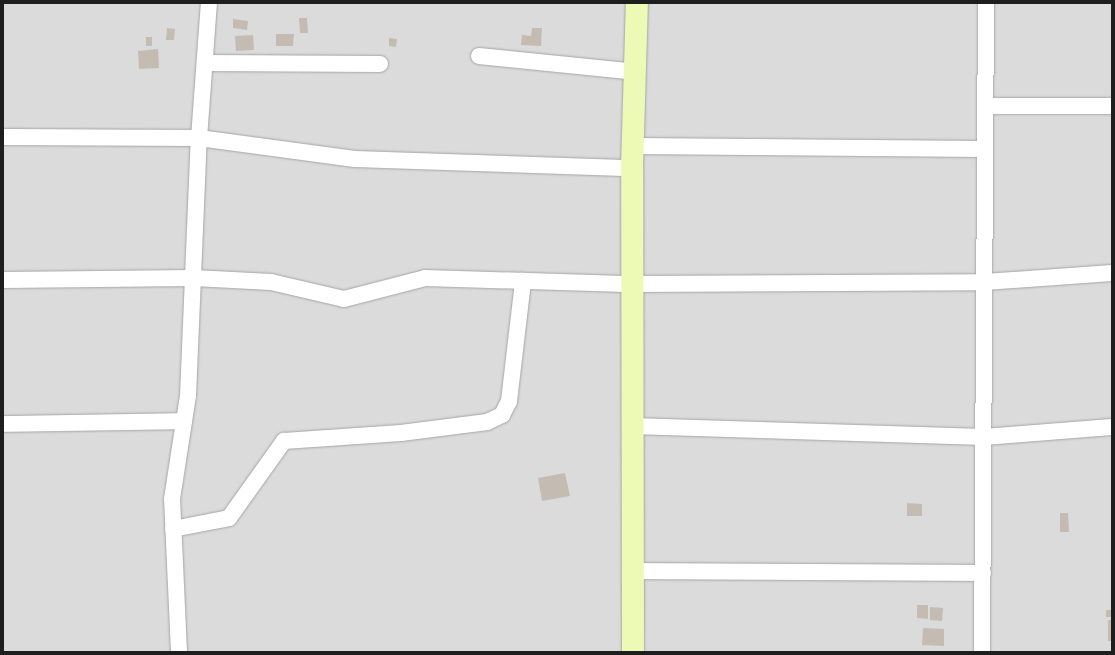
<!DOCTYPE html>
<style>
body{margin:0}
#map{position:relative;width:1115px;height:655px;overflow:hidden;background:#efede3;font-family:"Work Sans",sans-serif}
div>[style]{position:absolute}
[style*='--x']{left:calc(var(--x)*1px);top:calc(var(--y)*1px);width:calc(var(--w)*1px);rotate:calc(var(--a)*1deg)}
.residential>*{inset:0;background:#dcdbdb}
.building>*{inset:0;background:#c4bcb3}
.roads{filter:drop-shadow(0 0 1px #a5a5a5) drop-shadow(0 0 1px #a5a5a5)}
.street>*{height:16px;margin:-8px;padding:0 8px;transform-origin:8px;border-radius:8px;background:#fff}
.secondary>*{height:22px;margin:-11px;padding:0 11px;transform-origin:11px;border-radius:11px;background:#edfab6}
span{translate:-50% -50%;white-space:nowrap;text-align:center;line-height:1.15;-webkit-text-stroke:3.5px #fff;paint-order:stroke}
.frame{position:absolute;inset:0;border:4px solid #1e1e1e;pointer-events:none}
</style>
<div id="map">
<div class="residential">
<div style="clip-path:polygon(3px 3px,1112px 3px,1112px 652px,3px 652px)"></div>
</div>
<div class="building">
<div style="clip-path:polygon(299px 18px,307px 18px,308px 33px,300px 33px)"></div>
<div style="clip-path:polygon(233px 19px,248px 21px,247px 30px,233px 28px)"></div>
<div style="clip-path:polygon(167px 28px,175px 29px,174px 40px,166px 40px)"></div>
<div style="clip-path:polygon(532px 28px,542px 28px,541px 46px,521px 45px,522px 35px,531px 36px)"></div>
<div style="clip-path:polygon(276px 34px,294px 34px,293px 46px,276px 46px)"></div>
<div style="clip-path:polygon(253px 35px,254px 50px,236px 51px,235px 36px)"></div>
<div style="clip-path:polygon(146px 37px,152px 37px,152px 46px,146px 46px)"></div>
<div style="clip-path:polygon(389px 38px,397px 39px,396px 47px,389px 46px)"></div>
<div style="clip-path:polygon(158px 49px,159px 68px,139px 69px,138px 51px)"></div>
<div style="clip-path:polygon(565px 473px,570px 496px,542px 501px,538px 478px)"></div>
<div style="clip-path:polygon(907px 503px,922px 504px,922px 516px,907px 516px)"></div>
<div style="clip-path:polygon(1060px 513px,1068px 513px,1069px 532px,1060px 532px)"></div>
<div style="clip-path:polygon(917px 605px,928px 605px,928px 619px,917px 618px)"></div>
<div style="clip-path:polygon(930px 607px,943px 608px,942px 621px,930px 620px)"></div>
<div style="clip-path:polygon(1106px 610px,1112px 610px,1112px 617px,1106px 617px)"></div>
<div style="clip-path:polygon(1108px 620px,1112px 620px,1112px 641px,1108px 641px)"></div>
<div style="clip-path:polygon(923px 628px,944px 629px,944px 646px,922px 645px)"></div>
</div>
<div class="roads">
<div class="street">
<div style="--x:479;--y:56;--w:159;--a:5.8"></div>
<div style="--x:205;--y:63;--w:175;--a:0.3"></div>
<div style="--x:986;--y:106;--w:126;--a:0"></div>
<div style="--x:3;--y:137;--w:196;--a:0.3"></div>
<div style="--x:199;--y:138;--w:157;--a:7.7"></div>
<div style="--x:355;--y:159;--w:277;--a:1.9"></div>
<div style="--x:635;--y:146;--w:350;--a:0.5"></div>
<div style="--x:3;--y:280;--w:191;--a:-0.6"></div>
<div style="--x:194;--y:278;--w:77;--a:3"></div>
<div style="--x:271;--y:282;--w:75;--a:13.1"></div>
<div style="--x:344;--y:299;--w:84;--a:-14.5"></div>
<div style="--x:425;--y:278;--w:208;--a:1.7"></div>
<div style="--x:633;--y:284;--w:352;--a:-0.3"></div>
<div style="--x:985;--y:282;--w:127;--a:-4.1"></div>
<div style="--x:3;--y:424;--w:181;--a:-0.9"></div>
<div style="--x:632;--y:426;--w:352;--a:1.8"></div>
<div style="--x:984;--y:437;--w:128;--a:-4.5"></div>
<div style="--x:173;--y:529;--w:57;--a:-11.1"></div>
<div style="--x:229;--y:518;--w:95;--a:-54.5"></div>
<div style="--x:284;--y:441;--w:117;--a:-3.9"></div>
<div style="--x:401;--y:433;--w:87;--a:-7.3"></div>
<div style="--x:487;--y:422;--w:17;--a:-25"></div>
<div style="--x:502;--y:415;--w:16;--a:-63"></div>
<div style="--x:509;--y:401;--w:121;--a:-83.3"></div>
<div style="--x:632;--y:571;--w:351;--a:0.3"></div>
<div style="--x:179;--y:652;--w:153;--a:-92.6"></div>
<div style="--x:172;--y:499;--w:104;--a:-81.2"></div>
<div style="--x:188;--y:396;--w:258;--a:-87.6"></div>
<div style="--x:199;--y:138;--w:135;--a:-85.8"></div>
<div style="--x:982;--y:652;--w:649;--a:-89.65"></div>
</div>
<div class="secondary">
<div style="--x:633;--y:652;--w:484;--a:-90.1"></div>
<div style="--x:632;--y:168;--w:165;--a:-88.3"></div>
</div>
</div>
<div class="frame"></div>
</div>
